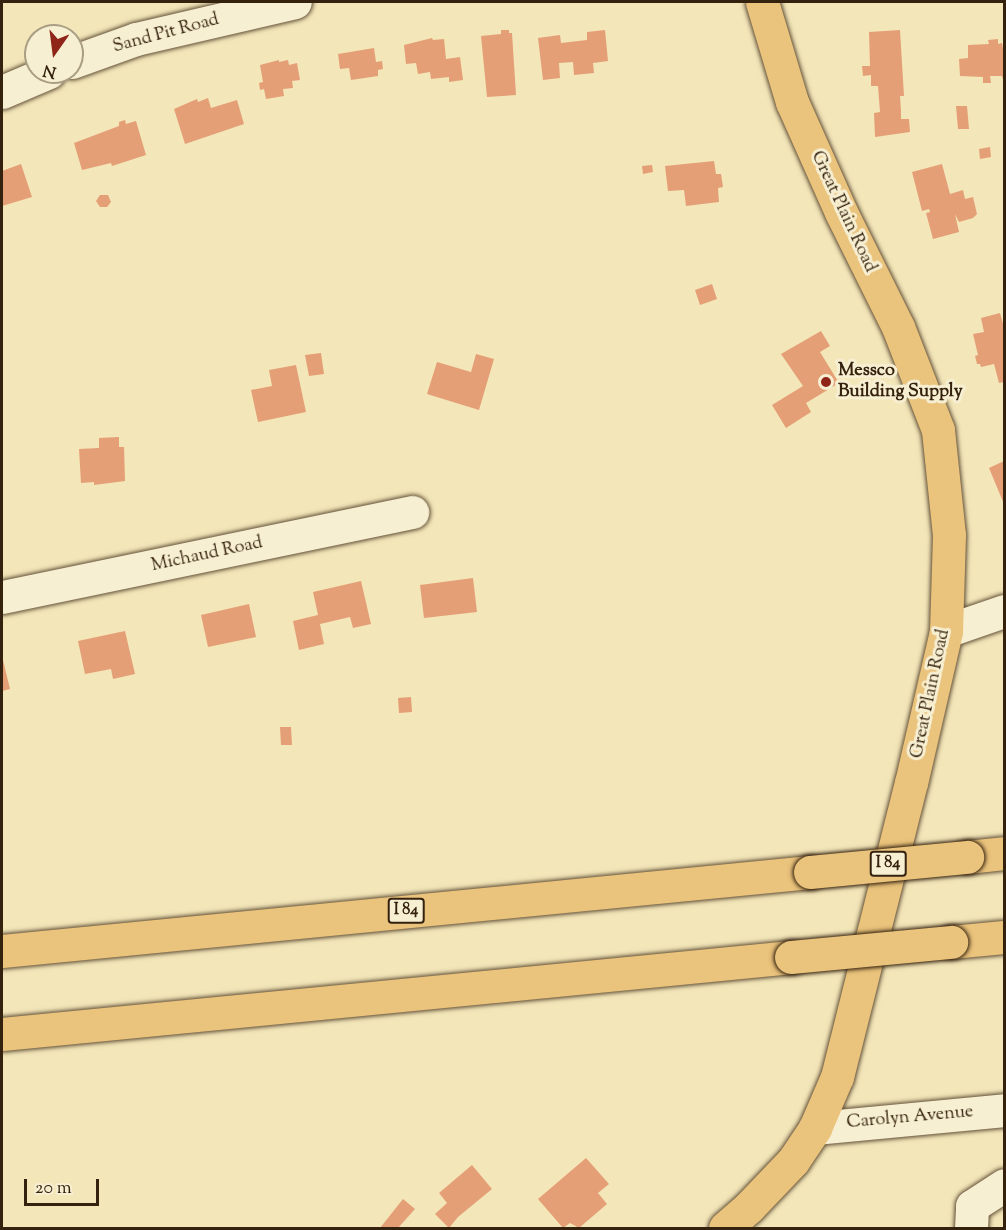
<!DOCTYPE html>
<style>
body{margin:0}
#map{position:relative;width:1006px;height:1230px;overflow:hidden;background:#f3e6b9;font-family:"Sorts Mill Goudy",serif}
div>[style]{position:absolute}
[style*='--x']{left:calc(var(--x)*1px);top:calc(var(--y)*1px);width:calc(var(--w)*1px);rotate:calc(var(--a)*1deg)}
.building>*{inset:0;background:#e59f76}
.roads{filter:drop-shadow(0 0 2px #645239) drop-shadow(0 0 2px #645239)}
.minor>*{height:33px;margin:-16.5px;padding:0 16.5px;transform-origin:16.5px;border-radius:16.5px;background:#f7efd2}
.major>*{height:33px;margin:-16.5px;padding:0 16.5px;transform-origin:16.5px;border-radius:16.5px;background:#eac37c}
.highway>*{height:33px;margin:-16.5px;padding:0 16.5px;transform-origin:16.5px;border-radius:16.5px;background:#eac37c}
.bridges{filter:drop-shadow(0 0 2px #34210e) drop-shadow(0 0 2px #34210e)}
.highway-bridge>*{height:33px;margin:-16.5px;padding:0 16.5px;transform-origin:16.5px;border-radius:16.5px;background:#eac37c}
.dots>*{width:16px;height:16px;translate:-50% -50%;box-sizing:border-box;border:3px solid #f7efd2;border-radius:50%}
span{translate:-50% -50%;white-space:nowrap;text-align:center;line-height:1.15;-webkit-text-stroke:6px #f7efd2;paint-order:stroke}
.shield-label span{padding:2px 4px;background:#f7efd2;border:2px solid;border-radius:4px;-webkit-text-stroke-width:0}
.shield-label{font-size:16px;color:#34210e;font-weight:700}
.street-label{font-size:18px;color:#34210e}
.poi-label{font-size:18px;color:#34210e;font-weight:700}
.left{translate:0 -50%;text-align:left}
.frame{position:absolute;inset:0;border:3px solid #34210e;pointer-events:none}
.north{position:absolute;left:24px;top:24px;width:60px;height:60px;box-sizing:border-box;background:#f7efd2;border:2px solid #a99d84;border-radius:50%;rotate:194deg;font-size:16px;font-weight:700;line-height:24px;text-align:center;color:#34210e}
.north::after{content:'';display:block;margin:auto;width:21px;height:27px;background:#8f2418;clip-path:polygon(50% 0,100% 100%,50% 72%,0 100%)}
.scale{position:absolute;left:24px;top:1179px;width:75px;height:27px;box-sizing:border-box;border:3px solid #34210e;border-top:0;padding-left:8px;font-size:18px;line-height:21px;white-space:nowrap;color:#34210e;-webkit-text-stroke:4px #f7efd2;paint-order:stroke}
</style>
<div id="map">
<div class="building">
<div style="clip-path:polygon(501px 30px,509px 30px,509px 33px,512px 33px,516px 95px,487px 97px,481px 36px,501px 34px)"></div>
<div style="clip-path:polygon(605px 30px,608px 61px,593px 63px,594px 73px,574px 75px,573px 62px,559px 63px,560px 78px,543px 80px,538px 38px,560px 35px,561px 43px,587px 40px,587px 32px)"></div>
<div style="clip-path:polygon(900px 30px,904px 96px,900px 96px,901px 111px,901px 119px,909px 119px,910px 132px,875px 137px,874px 113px,880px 112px,878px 86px,871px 86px,871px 75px,863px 76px,862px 66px,870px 66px,869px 32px)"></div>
<div style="clip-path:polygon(432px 38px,433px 40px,444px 39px,446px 59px,460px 57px,463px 80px,449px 82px,449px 77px,431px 79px,430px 72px,418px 74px,416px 63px,406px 64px,404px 45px)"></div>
<div style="clip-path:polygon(998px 39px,998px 44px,1002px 43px,1004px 54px,1004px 83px,1002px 76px,990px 76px,991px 83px,983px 83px,983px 77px,960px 76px,959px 59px,968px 58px,968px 45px,989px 44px,988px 40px)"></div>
<div style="clip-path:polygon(374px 48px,376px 62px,382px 61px,383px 69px,378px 70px,378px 76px,351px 80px,349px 68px,340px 69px,338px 54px)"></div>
<div style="clip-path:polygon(279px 60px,279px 62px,288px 60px,289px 65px,297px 63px,300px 80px,292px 81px,293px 88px,283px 89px,284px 96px,266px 99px,264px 89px,260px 90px,259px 83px,263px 82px,260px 65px)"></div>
<div style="clip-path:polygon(208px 98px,211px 108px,237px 100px,244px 124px,185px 144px,174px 109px,197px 99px,198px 102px)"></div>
<div style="clip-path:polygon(956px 106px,967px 106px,969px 129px,958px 129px)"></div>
<div style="clip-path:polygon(125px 120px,126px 124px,136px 121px,146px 155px,112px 166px,111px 163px,82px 170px,74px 143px,119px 126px,119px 122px)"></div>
<div style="clip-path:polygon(990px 147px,991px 157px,980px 159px,979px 149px)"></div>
<div style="clip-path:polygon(714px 161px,716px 174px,721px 174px,723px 187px,718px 188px,719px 202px,686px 206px,684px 190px,668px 191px,665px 166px)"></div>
<div style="clip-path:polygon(21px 164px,32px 197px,2px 206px,2px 171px)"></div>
<div style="clip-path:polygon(942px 164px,950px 194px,963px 190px,965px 199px,973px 197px,977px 214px,973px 218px,959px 222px,955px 214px,959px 232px,933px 239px,926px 213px,930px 212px,929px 209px,922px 211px,912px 172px)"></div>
<div style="clip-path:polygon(652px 165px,653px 172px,643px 174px,642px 166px)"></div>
<div style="clip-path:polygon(100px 195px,108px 195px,111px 202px,107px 207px,100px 207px,96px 201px)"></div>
<div style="clip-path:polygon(712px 284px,717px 299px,700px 305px,695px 290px)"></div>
<div style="clip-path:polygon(1000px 313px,1004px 327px,1004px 382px,999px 383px,994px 364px,981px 367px,980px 364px,977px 364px,975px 356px,978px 355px,973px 334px,984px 332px,981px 318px)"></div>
<div style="clip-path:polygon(821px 331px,830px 346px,820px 352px,839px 383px,806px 403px,811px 412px,786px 428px,772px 405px,803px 386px,781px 354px)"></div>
<div style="clip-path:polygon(321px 353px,324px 374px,309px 376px,305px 355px)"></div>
<div style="clip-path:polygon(476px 354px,494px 359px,479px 410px,427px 394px,437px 362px,471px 372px)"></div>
<div style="clip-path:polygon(296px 365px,306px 412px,258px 422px,251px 390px,272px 386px,269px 370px)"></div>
<div style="clip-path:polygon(119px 437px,119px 447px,124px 447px,125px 481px,94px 485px,94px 482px,81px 483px,79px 449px,99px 448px,99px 438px)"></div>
<div style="clip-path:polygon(1004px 461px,1004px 504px,989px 468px)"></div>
<div style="clip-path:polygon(473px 578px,477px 612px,424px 618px,420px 585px)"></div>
<div style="clip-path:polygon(361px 581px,371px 624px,353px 628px,350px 617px,320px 624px,324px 644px,299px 650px,293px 621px,318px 615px,313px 592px)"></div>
<div style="clip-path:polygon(249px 604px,256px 637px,208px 647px,201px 615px)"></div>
<div style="clip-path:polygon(125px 631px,135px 674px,113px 679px,111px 669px,85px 674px,78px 641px)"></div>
<div style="clip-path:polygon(2px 656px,10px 689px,2px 691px)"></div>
<div style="clip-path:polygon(411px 697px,412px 712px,399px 713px,398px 698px)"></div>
<div style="clip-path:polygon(280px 727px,291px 727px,292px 745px,281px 745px)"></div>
<div style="clip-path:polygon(586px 1158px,609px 1184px,598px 1193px,607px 1204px,579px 1228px,570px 1223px,563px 1228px,538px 1199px)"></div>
<div style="clip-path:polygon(472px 1165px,492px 1189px,458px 1217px,449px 1228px,435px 1214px,447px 1203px,439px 1193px)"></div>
<div style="clip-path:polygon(403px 1199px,415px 1209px,398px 1228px,380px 1228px)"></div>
</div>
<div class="roads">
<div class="minor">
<div style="--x:72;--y:62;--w:68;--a:-19.8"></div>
<div style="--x:136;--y:39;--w:163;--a:-13.1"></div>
<div style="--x:2;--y:92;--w:51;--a:-23.1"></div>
<div style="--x:2;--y:597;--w:419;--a:-11.7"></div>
<div style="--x:946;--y:631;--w:61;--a:-19"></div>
<div style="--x:815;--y:1128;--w:190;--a:-5.4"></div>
<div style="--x:971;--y:1228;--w:22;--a:-87"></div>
<div style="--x:972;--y:1206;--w:38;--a:-33"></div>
</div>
<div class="major">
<div style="--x:725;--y:1228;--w:32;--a:-41"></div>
<div style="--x:749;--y:1207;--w:64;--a:-46.3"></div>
<div style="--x:793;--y:1161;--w:40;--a:-56"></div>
<div style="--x:815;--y:1128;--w:56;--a:-66.7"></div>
<div style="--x:837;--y:1077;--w:303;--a:-75.9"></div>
<div style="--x:911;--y:783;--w:156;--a:-77"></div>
<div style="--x:946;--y:631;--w:96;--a:-88.2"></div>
<div style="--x:949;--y:535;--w:106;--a:-96"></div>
<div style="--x:938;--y:430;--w:110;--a:-111.2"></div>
<div style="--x:898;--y:327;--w:128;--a:-116.4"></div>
<div style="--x:841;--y:212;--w:120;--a:-114"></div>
<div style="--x:792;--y:102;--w:104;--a:-106.7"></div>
</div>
<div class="highway">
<div style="--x:967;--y:857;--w:37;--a:-6"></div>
<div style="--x:951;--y:942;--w:53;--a:-5.4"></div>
<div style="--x:2;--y:951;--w:812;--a:-5.58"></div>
<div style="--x:2;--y:1034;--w:793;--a:-5.57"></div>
</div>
</div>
<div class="bridges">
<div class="highway-bridge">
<div style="--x:810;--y:872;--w:158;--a:-5.5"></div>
<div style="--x:791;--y:957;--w:161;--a:-5.4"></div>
</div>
</div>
<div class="dots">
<div style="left:826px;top:382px;background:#8f2418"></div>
</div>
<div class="shield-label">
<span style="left:888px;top:864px">I 84</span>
<span style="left:406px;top:911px">I 84</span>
</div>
<div class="street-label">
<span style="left:166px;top:34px;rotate:-15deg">Sand Pit Road</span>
<span style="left:843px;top:212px;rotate:65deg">Great Plain Road</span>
<span style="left:207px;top:555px;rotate:-12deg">Michaud Road</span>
<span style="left:931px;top:694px;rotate:-78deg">Great Plain Road</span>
<span style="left:910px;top:1118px;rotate:-5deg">Carolyn Avenue</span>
</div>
<div class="poi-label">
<span class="left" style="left:838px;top:382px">Messco<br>Building Supply</span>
</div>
<div class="frame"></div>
<div class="north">N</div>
<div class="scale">20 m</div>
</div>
